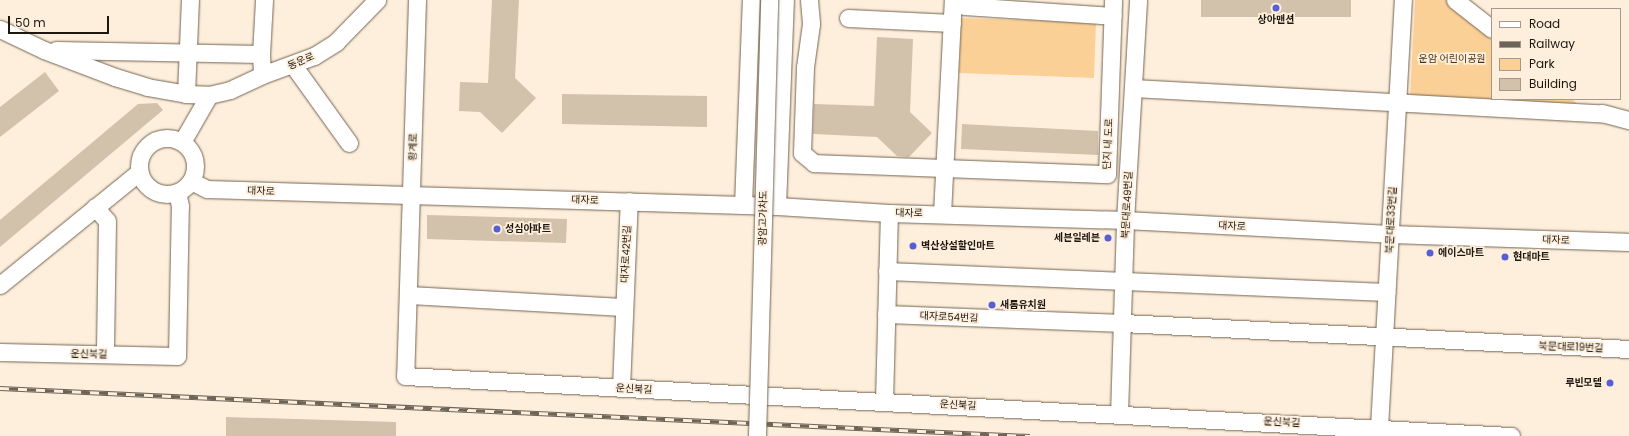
<!DOCTYPE html>
<meta charset="utf-8">
<style>
body{margin:0}
#map{position:relative;width:1629px;height:436px;overflow:hidden;background:#feefdd;font-family:Poppins,"Noto Sans KR",sans-serif}
div>[style]{position:absolute}
[style*='--x']{left:calc(var(--x)*1px);top:calc(var(--y)*1px);width:calc(var(--w)*1px);rotate:calc(var(--a)*1deg)}
.green>*{inset:0;background:#fbd097}
.building>*{inset:0;background:#d2c1ab}
.roads{filter:drop-shadow(0 0 1px #736450) drop-shadow(0 0 1px #736450)}
.minor>*{height:17px;margin:-8.5px;padding:0 8.5px;transform-origin:8.5px;border-radius:8.5px;background:#fff}
.minor>.ring{margin:-8.5px;padding:0;box-sizing:content-box;background:none;border:17px solid #fff;border-radius:50%}
.rail>*{height:4.5px;margin-top:-2.25px;transform-origin:0;background:repeating-linear-gradient(90deg,#feefdd 0 9px,#6d6458 0 18px);box-sizing:border-box;border-block:1px solid #6d6458}
.bridges{filter:drop-shadow(0 0 1px #736450) drop-shadow(0 0 1px #736450)}
.minor-bridge>*{height:17px;margin:-8.5px;padding:0 8.5px;transform-origin:8.5px;border-radius:8.5px;background:#fff}
.dots>*{width:11px;height:11px;translate:-50% -50%;box-sizing:border-box;border:2px solid #feefdd;border-radius:50%}
span{translate:-50% -50%;white-space:nowrap;text-align:center;line-height:1.15;-webkit-text-stroke:3.5px #feefdd;paint-order:stroke}
.poi-label{font-size:10px;color:#1d170f;font-weight:700}
.left{translate:0 -50%;text-align:left}
.right{translate:-100% -50%;text-align:right}
.park-label{font-size:10px;color:#493312}
.street-label{font-size:10px;color:#1d170f}
.legend{position:absolute;left:1491px;top:8px;width:130px;height:92px;box-sizing:border-box;background:#feefdd;border:1px solid #a4998b;margin:0;padding:5px 7px;list-style:none;font-size:12px;color:#1d170f}
.legend li{display:flex;align-items:center;gap:8px;height:20px}
.legend b{width:20px;border:1px solid #a4998b}
.scale{position:absolute;left:8px;top:16px;width:101px;height:18px;box-sizing:border-box;border:2px solid #1d170f;border-top:0;padding-left:5px;font-size:12px;line-height:14px;white-space:nowrap;color:#1d170f;-webkit-text-stroke:3px #feefdd;paint-order:stroke}
</style>
<div id="map">
<div class="green">
<div style="clip-path:polygon(1415px 0,1449px 0,1492px 34px,1492px 99px,1572px 99px,1580px 106px,1410px 97px)"></div>
<div style="clip-path:polygon(961px 18px,1096px 22px,1094px 78px,959px 73px)"></div>
</div>
<div class="building">
<div style="clip-path:polygon(492px 0,519px 0,515px 78px,536px 98px,502px 133px,480px 112px,459px 111px,460px 82px,488px 83px)"></div>
<div style="clip-path:polygon(1201px 0,1351px 0,1351px 17px,1201px 17px)"></div>
<div style="clip-path:polygon(877px 37px,913px 39px,910px 112px,932px 133px,909px 157px,897px 156px,877px 137px,813px 134px,814px 104px,874px 106px)"></div>
<div style="clip-path:polygon(45px 72px,59px 91px,0 137px,0 107px)"></div>
<div style="clip-path:polygon(562px 94px,707px 96px,707px 127px,562px 124px)"></div>
<div style="clip-path:polygon(157px 103px,163px 110px,0 247px,0 220px,138px 104px)"></div>
<div style="clip-path:polygon(962px 124px,1098px 131px,1098px 155px,961px 149px)"></div>
<div style="clip-path:polygon(427px 215px,567px 219px,566px 243px,427px 239px)"></div>
<div style="clip-path:polygon(226px 417px,396px 422px,396px 436px,226px 436px)"></div>
</div>
<div class="roads">
<div class="minor">
<div style="--x:417;--y:0;--w:376;--a:91.8"></div>
<div style="--x:405;--y:376;--w:1108;--a:3.11"></div>
<div style="--x:809;--y:0;--w:24;--a:85"></div>
<div style="--x:811;--y:24;--w:43;--a:97.9"></div>
<div style="--x:805;--y:67;--w:86;--a:92"></div>
<div style="--x:802;--y:153;--w:16;--a:40"></div>
<div style="--x:814;--y:163;--w:293;--a:2.2"></div>
<div style="--x:1107;--y:174;--w:174;--a:-88"></div>
<div style="--x:1455;--y:0;--w:47;--a:38.1"></div>
<div style="--x:964;--y:6;--w:149;--a:3.8"></div>
<div style="--x:848;--y:18;--w:104;--a:2.8"></div>
<div style="--x:0;--y:29;--w:49;--a:25.5"></div>
<div style="--x:44;--y:50;--w:76;--a:20.8"></div>
<div style="--x:115;--y:77;--w:34;--a:17"></div>
<div style="--x:147;--y:87;--w:40;--a:10"></div>
<div style="--x:186;--y:94;--w:23;--a:2"></div>
<div style="--x:209;--y:95;--w:22;--a:-13"></div>
<div style="--x:230;--y:90;--w:35;--a:-25"></div>
<div style="--x:262;--y:75;--w:55;--a:-20.1"></div>
<div style="--x:314;--y:56;--w:26;--a:-32"></div>
<div style="--x:336;--y:42;--w:59;--a:-45.7"></div>
<div style="--x:56;--y:50;--w:205;--a:1.1"></div>
<div style="--x:261;--y:54;--w:21;--a:87"></div>
<div style="--x:261;--y:54;--w:54;--a:-86.8"></div>
<div style="--x:293;--y:65;--w:96;--a:54.3"></div>
<div style="--x:1133;--y:88;--w:470;--a:3.1"></div>
<div style="--x:1602;--y:113;--w:28;--a:15"></div>
<div style="--x:186;--y:94;--w:94;--a:-87.6"></div>
<div class="ring" style="left:139px;top:138px;width:39px;height:39px"></div>
<div style="--x:182;--y:142;--w:54;--a:-60.1"></div>
<div style="--x:191;--y:181;--w:18;--a:27"></div>
<div style="--x:207;--y:189;--w:570;--a:1.71"></div>
<div style="--x:777;--y:206;--w:112;--a:3.6"></div>
<div style="--x:889;--y:213;--w:236;--a:1.7"></div>
<div style="--x:1125;--y:220;--w:265;--a:3"></div>
<div style="--x:1390;--y:234;--w:239;--a:1.9"></div>
<div style="--x:743;--y:205;--w:205;--a:-87.8"></div>
<div style="--x:777;--y:206;--w:206;--a:-87.8"></div>
<div style="--x:95;--y:207;--w:18;--a:49"></div>
<div style="--x:107;--y:221;--w:133;--a:90.9"></div>
<div style="--x:942;--y:214;--w:214;--a:-87.1"></div>
<div style="--x:887;--y:271;--w:500;--a:2.41"></div>
<div style="--x:0;--y:285;--w:179;--a:-39.1"></div>
<div style="--x:409;--y:295;--w:214;--a:3.2"></div>
<div style="--x:886;--y:314;--w:237;--a:2.2"></div>
<div style="--x:1123;--y:323;--w:507;--a:2.94"></div>
<div style="--x:0;--y:352;--w:177;--a:1.3"></div>
<div style="--x:177;--y:356;--w:150;--a:-88.9"></div>
<div style="--x:180;--y:206;--w:14;--a:-102"></div>
<div style="--x:621;--y:388;--w:187;--a:-87.6"></div>
<div style="--x:884;--y:402;--w:189;--a:-88.5"></div>
<div style="--x:1119;--y:414;--w:194;--a:-88.2"></div>
<div style="--x:1125;--y:220;--w:220;--a:-86.6"></div>
<div style="--x:1379;--y:427;--w:428;--a:-86.8"></div>
</div>
</div>
<div class="rail">
<div style="--x:0;--y:388;--w:1031;--a:2.67"></div>
</div>
<div class="bridges">
<div class="minor-bridge">
<div style="--x:757;--y:436;--w:436;--a:-88.4"></div>
</div>
</div>
<div class="dots">
<div style="left:1276px;top:8px;background:#575fd6"></div>
<div style="left:497px;top:229px;background:#575fd6"></div>
<div style="left:1108px;top:238px;background:#575fd6"></div>
<div style="left:913px;top:246px;background:#575fd6"></div>
<div style="left:1430px;top:253px;background:#575fd6"></div>
<div style="left:1505px;top:257px;background:#575fd6"></div>
<div style="left:992px;top:305px;background:#575fd6"></div>
<div style="left:1610px;top:383px;background:#575fd6"></div>
</div>
<div class="poi-label">
<span style="left:1276px;top:20px">상아맨션</span>
<span class="left" style="left:505px;top:229px">성심아파트</span>
<span class="right" style="left:1100px;top:238px">세븐일레븐</span>
<span class="left" style="left:921px;top:246px">벽산상설할인마트</span>
<span class="left" style="left:1438px;top:253px">에이스마트</span>
<span class="left" style="left:1513px;top:257px">현대마트</span>
<span class="left" style="left:1000px;top:305px">새롬유치원</span>
<span class="right" style="left:1602px;top:383px">루빈모텔</span>
</div>
<div class="park-label">
<span style="left:1452px;top:59px">운암 어린이공원</span>
</div>
<div class="street-label">
<span style="left:301px;top:61px;rotate:-23deg">동운로</span>
<span style="left:1108px;top:144px;rotate:-87deg">단지 내 도로</span>
<span style="left:413px;top:147px;rotate:-88deg">황계로</span>
<span style="left:261px;top:191px;rotate:2deg">대자로</span>
<span style="left:585px;top:200px;rotate:2deg">대자로</span>
<span style="left:1127px;top:205px;rotate:-87deg">북문대로49번길</span>
<span style="left:909px;top:213px;rotate:1deg">대자로</span>
<span style="left:763px;top:218px;rotate:-89deg">광암고가차도</span>
<span style="left:1391px;top:220px;rotate:-87deg">북문대로33번길</span>
<span style="left:1232px;top:226px;rotate:3deg">대자로</span>
<span style="left:1556px;top:240px;rotate:2deg">대자로</span>
<span style="left:626px;top:254px;rotate:-87deg">대자로42번길</span>
<span style="left:949px;top:317px;rotate:3deg">대자로54번길</span>
<span style="left:1571px;top:347px;rotate:2deg">북문대로19번길</span>
<span style="left:89px;top:354px;rotate:1deg">운신북길</span>
<span style="left:634px;top:389px;rotate:3deg">운신북길</span>
<span style="left:958px;top:405px;rotate:3deg">운신북길</span>
<span style="left:1282px;top:422px;rotate:3deg">운신북길</span>
</div>
<ul class="legend">
<li><b style="height:5px;background:#fff"></b>Road</li>
<li><b style="height:5px;background:#6d6458"></b>Railway</li>
<li><b style="height:11px;background:#fbd097"></b>Park</li>
<li><b style="height:11px;background:#d2c1ab"></b>Building</li>
</ul>
<div class="scale">50 m</div>
</div>
